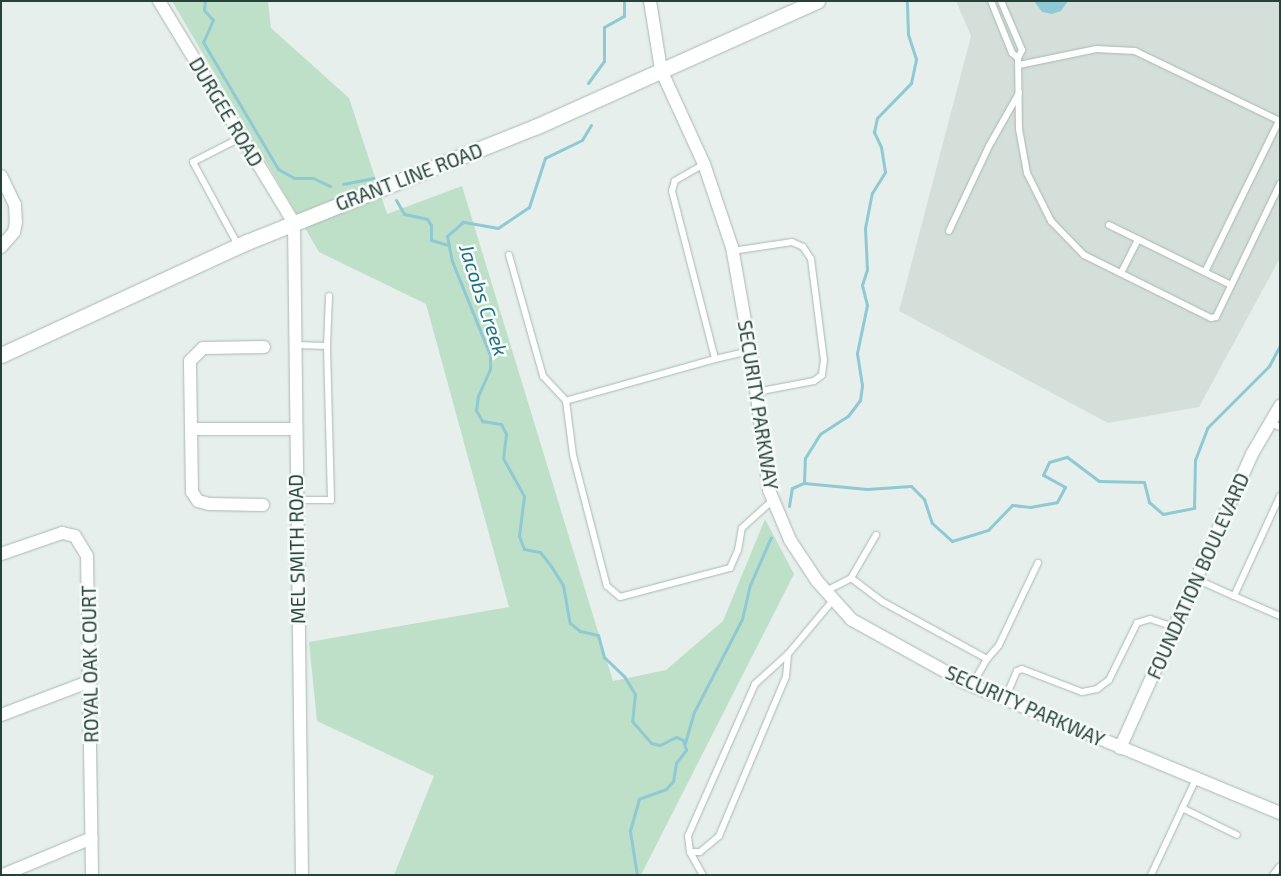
<!DOCTYPE html>
<style>
body{margin:0}
#map{position:relative;width:1281px;height:876px;overflow:hidden;background:#e6efeb;font-family:"Exo 2",sans-serif}
div>[style]{position:absolute}
[style*='--x']{left:calc(var(--x)*1px);top:calc(var(--y)*1px);width:calc(var(--w)*1px);rotate:calc(var(--a)*1deg)}
.built>*{inset:0;background:#d4dfda}
.green>*{inset:0;background:#bfe0c8}
.water>*{inset:0;background:#8ec9d4}
.stream>*{height:3px;margin:-1.5px;padding:0 1.5px;transform-origin:1.5px;border-radius:1.5px;background:#8ec9d4}
.roads{filter:drop-shadow(0 0 1px #a8b8b2) drop-shadow(0 0 1px #a8b8b2)}
.lane>*{height:6px;margin:-3px;padding:0 3px;transform-origin:3px;border-radius:3px;background:#fff}
.street>*{height:12px;margin:-6px;padding:0 6px;transform-origin:6px;border-radius:6px;background:#fff}
.secondary>*{height:15px;margin:-7.5px;padding:0 7.5px;transform-origin:7.5px;border-radius:7.5px;background:#fff}
span{translate:-50% -50%;white-space:nowrap;text-align:center;line-height:1.15;-webkit-text-stroke:5px #f7fbf9;paint-order:stroke}
.street-label{font-size:19px;color:#24423a}
.water-label{font-size:20px;color:#1c6f80;font-style:italic}
.frame{position:absolute;inset:0;border:2px solid #24423a;pointer-events:none}
</style>
<div id="map">
<div class="built">
<div style="clip-path:polygon(956px 1px,1280px 1px,1280px 258px,1199px 407px,1108px 423px,899px 311px,971px 36px)"></div>
</div>
<div class="green">
<div style="clip-path:polygon(172px 1px,268px 1px,271px 28px,349px 98px,387px 214px,462px 186px,613px 681px,666px 670px,723px 621px,765px 519px,794px 574px,641px 875px,394px 875px,434px 776px,317px 721px,309px 642px,509px 607px,426px 304px,319px 252px)"></div>
</div>
<div class="water">
<div style="clip-path:polygon(1034px 1px,1068px 1px,1061px 11px,1052px 14px,1042px 12px)"></div>
</div>
<div class="stream">
<div style="--x:205;--y:1;--w:9;--a:96"></div>
<div style="--x:204;--y:10;--w:13;--a:48"></div>
<div style="--x:213;--y:20;--w:24;--a:114"></div>
<div style="--x:203;--y:42;--w:147;--a:59.4"></div>
<div style="--x:278;--y:169;--w:18;--a:29"></div>
<div style="--x:294;--y:178;--w:19;--a:0"></div>
<div style="--x:313;--y:178;--w:19;--a:25"></div>
<div style="--x:588;--y:83;--w:27;--a:-54"></div>
<div style="--x:604;--y:61;--w:34;--a:-90"></div>
<div style="--x:604;--y:27;--w:23;--a:-29"></div>
<div style="--x:624;--y:16;--w:15;--a:-90"></div>
<div style="--x:591;--y:125;--w:17;--a:121"></div>
<div style="--x:582;--y:140;--w:41;--a:154.1"></div>
<div style="--x:545;--y:158;--w:52;--a:108.1"></div>
<div style="--x:529;--y:207;--w:37;--a:146"></div>
<div style="--x:498;--y:228;--w:36;--a:-170"></div>
<div style="--x:463;--y:222;--w:21;--a:139"></div>
<div style="--x:447;--y:236;--w:25;--a:79"></div>
<div style="--x:452;--y:261;--w:101;--a:68"></div>
<div style="--x:490;--y:355;--w:14;--a:90"></div>
<div style="--x:490;--y:369;--w:30;--a:114"></div>
<div style="--x:478;--y:396;--w:14;--a:98"></div>
<div style="--x:476;--y:410;--w:13;--a:61"></div>
<div style="--x:482;--y:421;--w:19;--a:9"></div>
<div style="--x:501;--y:424;--w:11;--a:63"></div>
<div style="--x:506;--y:434;--w:24;--a:97"></div>
<div style="--x:503;--y:458;--w:43;--a:61.1"></div>
<div style="--x:524;--y:496;--w:40;--a:97.1"></div>
<div style="--x:519;--y:536;--w:14;--a:69"></div>
<div style="--x:524;--y:549;--w:16;--a:11"></div>
<div style="--x:540;--y:552;--w:18;--a:52"></div>
<div style="--x:551;--y:566;--w:22;--a:58"></div>
<div style="--x:563;--y:585;--w:39;--a:80"></div>
<div style="--x:570;--y:623;--w:13;--a:39"></div>
<div style="--x:580;--y:631;--w:18;--a:13"></div>
<div style="--x:598;--y:635;--w:23;--a:75"></div>
<div style="--x:604;--y:657;--w:28;--a:44"></div>
<div style="--x:624;--y:676;--w:21;--a:59"></div>
<div style="--x:635;--y:694;--w:27;--a:96"></div>
<div style="--x:632;--y:721;--w:29;--a:49"></div>
<div style="--x:651;--y:743;--w:9;--a:13"></div>
<div style="--x:660;--y:745;--w:18;--a:-27"></div>
<div style="--x:676;--y:737;--w:8;--a:23"></div>
<div style="--x:683;--y:740;--w:10;--a:73"></div>
<div style="--x:686;--y:750;--w:16;--a:128"></div>
<div style="--x:676;--y:763;--w:18;--a:99"></div>
<div style="--x:673;--y:781;--w:11;--a:131"></div>
<div style="--x:666;--y:789;--w:29;--a:160"></div>
<div style="--x:639;--y:799;--w:33;--a:106"></div>
<div style="--x:630;--y:831;--w:45;--a:81"></div>
<div style="--x:343;--y:184;--w:31;--a:-11"></div>
<div style="--x:396;--y:200;--w:16;--a:60"></div>
<div style="--x:404;--y:214;--w:24;--a:12"></div>
<div style="--x:427;--y:219;--w:7;--a:56"></div>
<div style="--x:431;--y:225;--w:15;--a:90"></div>
<div style="--x:431;--y:240;--w:19;--a:16"></div>
<div style="--x:804;--y:483;--w:25;--a:-88"></div>
<div style="--x:805;--y:458;--w:28;--a:-58"></div>
<div style="--x:820;--y:434;--w:33;--a:-33"></div>
<div style="--x:848;--y:416;--w:20;--a:-53"></div>
<div style="--x:860;--y:400;--w:15;--a:-82"></div>
<div style="--x:862;--y:385;--w:32;--a:-99"></div>
<div style="--x:857;--y:353;--w:49;--a:-78.2"></div>
<div style="--x:867;--y:305;--w:21;--a:-104"></div>
<div style="--x:862;--y:285;--w:16;--a:-72"></div>
<div style="--x:867;--y:270;--w:42;--a:-92.7"></div>
<div style="--x:865;--y:228;--w:36;--a:-79"></div>
<div style="--x:872;--y:193;--w:25;--a:-58"></div>
<div style="--x:885;--y:172;--w:25;--a:-99"></div>
<div style="--x:881;--y:147;--w:17;--a:-115"></div>
<div style="--x:874;--y:132;--w:14;--a:-78"></div>
<div style="--x:877;--y:118;--w:49;--a:-45.8"></div>
<div style="--x:911;--y:83;--w:25;--a:-78"></div>
<div style="--x:916;--y:59;--w:26;--a:-108"></div>
<div style="--x:908;--y:34;--w:33;--a:-92"></div>
<div style="--x:789;--y:506;--w:18;--a:-81"></div>
<div style="--x:792;--y:488;--w:13;--a:-23"></div>
<div style="--x:804;--y:483;--w:63;--a:5.4"></div>
<div style="--x:867;--y:489;--w:44;--a:-3.9"></div>
<div style="--x:911;--y:486;--w:18;--a:45"></div>
<div style="--x:924;--y:499;--w:25;--a:72"></div>
<div style="--x:932;--y:523;--w:27;--a:42"></div>
<div style="--x:952;--y:541;--w:38;--a:-17"></div>
<div style="--x:988;--y:530;--w:35;--a:-46"></div>
<div style="--x:1012;--y:505;--w:18;--a:6"></div>
<div style="--x:1030;--y:507;--w:27;--a:-10"></div>
<div style="--x:1057;--y:502;--w:17;--a:-62"></div>
<div style="--x:1065;--y:487;--w:25;--a:-151"></div>
<div style="--x:1043;--y:475;--w:14;--a:-65"></div>
<div style="--x:1049;--y:462;--w:19;--a:-16"></div>
<div style="--x:1067;--y:457;--w:40;--a:37"></div>
<div style="--x:1099;--y:481;--w:45;--a:1.3"></div>
<div style="--x:1144;--y:482;--w:21;--a:76"></div>
<div style="--x:1149;--y:502;--w:18;--a:41"></div>
<div style="--x:1163;--y:514;--w:32;--a:-11"></div>
<div style="--x:1194;--y:508;--w:48;--a:-88.8"></div>
<div style="--x:1195;--y:460;--w:34;--a:-69"></div>
<div style="--x:1207;--y:428;--w:88;--a:-45"></div>
<div style="--x:1269;--y:366;--w:24;--a:-62"></div>
<div style="--x:685;--y:743;--w:32;--a:-74"></div>
<div style="--x:694;--y:712;--w:105;--a:-62.7"></div>
<div style="--x:742;--y:619;--w:35;--a:-77"></div>
<div style="--x:750;--y:585;--w:52;--a:-66.4"></div>
</div>
<div class="roads">
<div class="lane">
<div style="--x:991;--y:1;--w:56;--a:68"></div>
<div style="--x:1012;--y:53;--w:8;--a:40"></div>
<div style="--x:1018;--y:58;--w:9;--a:-63"></div>
<div style="--x:1022;--y:50;--w:53;--a:-113.2"></div>
<div style="--x:1018;--y:58;--w:71;--a:89.2"></div>
<div style="--x:1019;--y:129;--w:45;--a:79.7"></div>
<div style="--x:1027;--y:173;--w:54;--a:63.4"></div>
<div style="--x:1051;--y:221;--w:47;--a:45.9"></div>
<div style="--x:1084;--y:255;--w:142;--a:26.4"></div>
<div style="--x:1211;--y:318;--w:5;--a:-11"></div>
<div style="--x:1216;--y:317;--w:148;--a:-64.3"></div>
<div style="--x:1019;--y:65;--w:79;--a:-11.7"></div>
<div style="--x:1096;--y:49;--w:39;--a:3"></div>
<div style="--x:1135;--y:51;--w:161;--a:25.8"></div>
<div style="--x:704;--y:164;--w:34;--a:150"></div>
<div style="--x:675;--y:181;--w:10;--a:107"></div>
<div style="--x:672;--y:191;--w:173;--a:75.6"></div>
<div style="--x:715;--y:359;--w:155;--a:164.3"></div>
<div style="--x:566;--y:401;--w:54;--a:82.6"></div>
<div style="--x:573;--y:455;--w:135;--a:75.5"></div>
<div style="--x:607;--y:586;--w:17;--a:40"></div>
<div style="--x:620;--y:597;--w:114;--a:-14.8"></div>
<div style="--x:730;--y:568;--w:20;--a:-66"></div>
<div style="--x:738;--y:550;--w:22;--a:-80"></div>
<div style="--x:742;--y:528;--w:42;--a:-42.1"></div>
<div style="--x:1109;--y:225;--w:136;--a:26.2"></div>
<div style="--x:949;--y:231;--w:94;--a:-64.8"></div>
<div style="--x:989;--y:146;--w:61;--a:-60.5"></div>
<div style="--x:238;--y:245;--w:94;--a:-118.5"></div>
<div style="--x:193;--y:162;--w:55;--a:-27"></div>
<div style="--x:732;--y:251;--w:61;--a:-8.5"></div>
<div style="--x:792;--y:242;--w:12;--a:24"></div>
<div style="--x:803;--y:247;--w:14;--a:56"></div>
<div style="--x:811;--y:259;--w:102;--a:82.7"></div>
<div style="--x:824;--y:360;--w:15;--a:98"></div>
<div style="--x:822;--y:375;--w:10;--a:143"></div>
<div style="--x:814;--y:381;--w:59;--a:169.3"></div>
<div style="--x:509;--y:255;--w:126;--a:74.3"></div>
<div style="--x:543;--y:376;--w:34;--a:47"></div>
<div style="--x:1205;--y:272;--w:168;--a:-63.9"></div>
<div style="--x:1121;--y:273;--w:38;--a:-63"></div>
<div style="--x:295;--y:345;--w:32;--a:2"></div>
<div style="--x:715;--y:359;--w:36;--a:-13"></div>
<div style="--x:1270;--y:423;--w:11;--a:22"></div>
<div style="--x:296;--y:500;--w:35;--a:0"></div>
<div style="--x:331;--y:500;--w:154;--a:-91.5"></div>
<div style="--x:327;--y:346;--w:50;--a:-87.7"></div>
<div style="--x:851;--y:578;--w:40;--a:37"></div>
<div style="--x:883;--y:602;--w:119;--a:28.7"></div>
<div style="--x:987;--y:659;--w:30;--a:120"></div>
<div style="--x:1196;--y:579;--w:42;--a:24.1"></div>
<div style="--x:1234;--y:596;--w:110;--a:-65.3"></div>
<div style="--x:826;--y:591;--w:28;--a:-27"></div>
<div style="--x:851;--y:578;--w:50;--a:-59.8"></div>
<div style="--x:1234;--y:596;--w:50;--a:23.5"></div>
<div style="--x:788;--y:654;--w:45;--a:137.7"></div>
<div style="--x:755;--y:684;--w:166;--a:113.8"></div>
<div style="--x:688;--y:836;--w:16;--a:83"></div>
<div style="--x:690;--y:852;--w:10;--a:0"></div>
<div style="--x:700;--y:852;--w:25;--a:-40"></div>
<div style="--x:719;--y:836;--w:173;--a:-67.2"></div>
<div style="--x:786;--y:677;--w:23;--a:-85"></div>
<div style="--x:788;--y:654;--w:72;--a:-50.1"></div>
<div style="--x:987;--y:659;--w:18;--a:-49"></div>
<div style="--x:999;--y:645;--w:91;--a:-64.6"></div>
<div style="--x:1005;--y:699;--w:30;--a:-67"></div>
<div style="--x:1017;--y:671;--w:5;--a:-22"></div>
<div style="--x:1022;--y:669;--w:64;--a:21"></div>
<div style="--x:1082;--y:692;--w:15;--a:-11"></div>
<div style="--x:1097;--y:689;--w:15;--a:-37"></div>
<div style="--x:1109;--y:680;--w:64;--a:-63.8"></div>
<div style="--x:1137;--y:623;--w:14;--a:-17"></div>
<div style="--x:1150;--y:619;--w:26;--a:18"></div>
<div style="--x:1182;--y:808;--w:61;--a:26.1"></div>
<div style="--x:690;--y:852;--w:26;--a:61"></div>
<div style="--x:1151;--y:875;--w:106;--a:-64.9"></div>
<div style="--x:1273;--y:875;--w:11;--a:-52"></div>
</div>
<div class="street">
<div style="--x:159;--y:1;--w:260;--a:58.7"></div>
<div style="--x:294;--y:223;--w:652;--a:89.3"></div>
<div style="--x:650;--y:1;--w:70;--a:80.9"></div>
<div style="--x:661;--y:70;--w:103;--a:65.4"></div>
<div style="--x:704;--y:164;--w:88;--a:71.4"></div>
<div style="--x:732;--y:247;--w:121;--a:80"></div>
<div style="--x:753;--y:366;--w:125;--a:82.6"></div>
<div style="--x:769;--y:490;--w:54;--a:67.2"></div>
<div style="--x:790;--y:540;--w:49;--a:56.6"></div>
<div style="--x:817;--y:581;--w:52;--a:48.1"></div>
<div style="--x:852;--y:620;--w:130;--a:28.9"></div>
<div style="--x:966;--y:683;--w:340;--a:22.5"></div>
<div style="--x:1;--y:176;--w:32;--a:64"></div>
<div style="--x:15;--y:205;--w:17;--a:87"></div>
<div style="--x:16;--y:222;--w:10;--a:101"></div>
<div style="--x:14;--y:232;--w:20;--a:131"></div>
<div style="--x:192;--y:429;--w:102;--a:0"></div>
<div style="--x:263;--y:505;--w:54;--a:-178.9"></div>
<div style="--x:209;--y:504;--w:11;--a:-165"></div>
<div style="--x:198;--y:501;--w:11;--a:-124"></div>
<div style="--x:192;--y:492;--w:131;--a:-90.9"></div>
<div style="--x:190;--y:361;--w:18;--a:-45"></div>
<div style="--x:203;--y:348;--w:61;--a:-0.9"></div>
<div style="--x:1;--y:554;--w:65;--a:-19"></div>
<div style="--x:62;--y:533;--w:13;--a:13"></div>
<div style="--x:75;--y:536;--w:23;--a:59"></div>
<div style="--x:87;--y:556;--w:319;--a:89.1"></div>
<div style="--x:1;--y:715;--w:96;--a:-20.7"></div>
<div style="--x:1120;--y:748;--w:322;--a:-65.8"></div>
<div style="--x:1252;--y:454;--w:56;--a:-59.7"></div>
<div style="--x:3;--y:875;--w:96;--a:-22.6"></div>
</div>
<div class="secondary">
<div style="--x:1;--y:355;--w:271;--a:-24.7"></div>
<div style="--x:247;--y:242;--w:310;--a:-21.8"></div>
<div style="--x:535;--y:127;--w:309;--a:-24.1"></div>
</div>
</div>
<div class="street-label">
<span style="left:226px;top:112px;rotate:59deg">DURGEE ROAD</span>
<span style="left:409px;top:177px;rotate:-21deg">GRANT LINE ROAD</span>
<span style="left:758px;top:405px;rotate:81deg">SECURITY PARKWAY</span>
<span style="left:297px;top:549px;rotate:-91deg">MEL SMITH ROAD</span>
<span style="left:1198px;top:576px;rotate:-66deg">FOUNDATION BOULEVARD</span>
<span style="left:90px;top:664px;rotate:-91deg">ROYAL OAK COURT</span>
<span style="left:1025px;top:706px;rotate:24deg">SECURITY PARKWAY</span>
</div>
<div class="water-label">
<span style="left:484px;top:300px;rotate:72deg">Jacobs Creek</span>
</div>
<div class="frame"></div>
</div>
